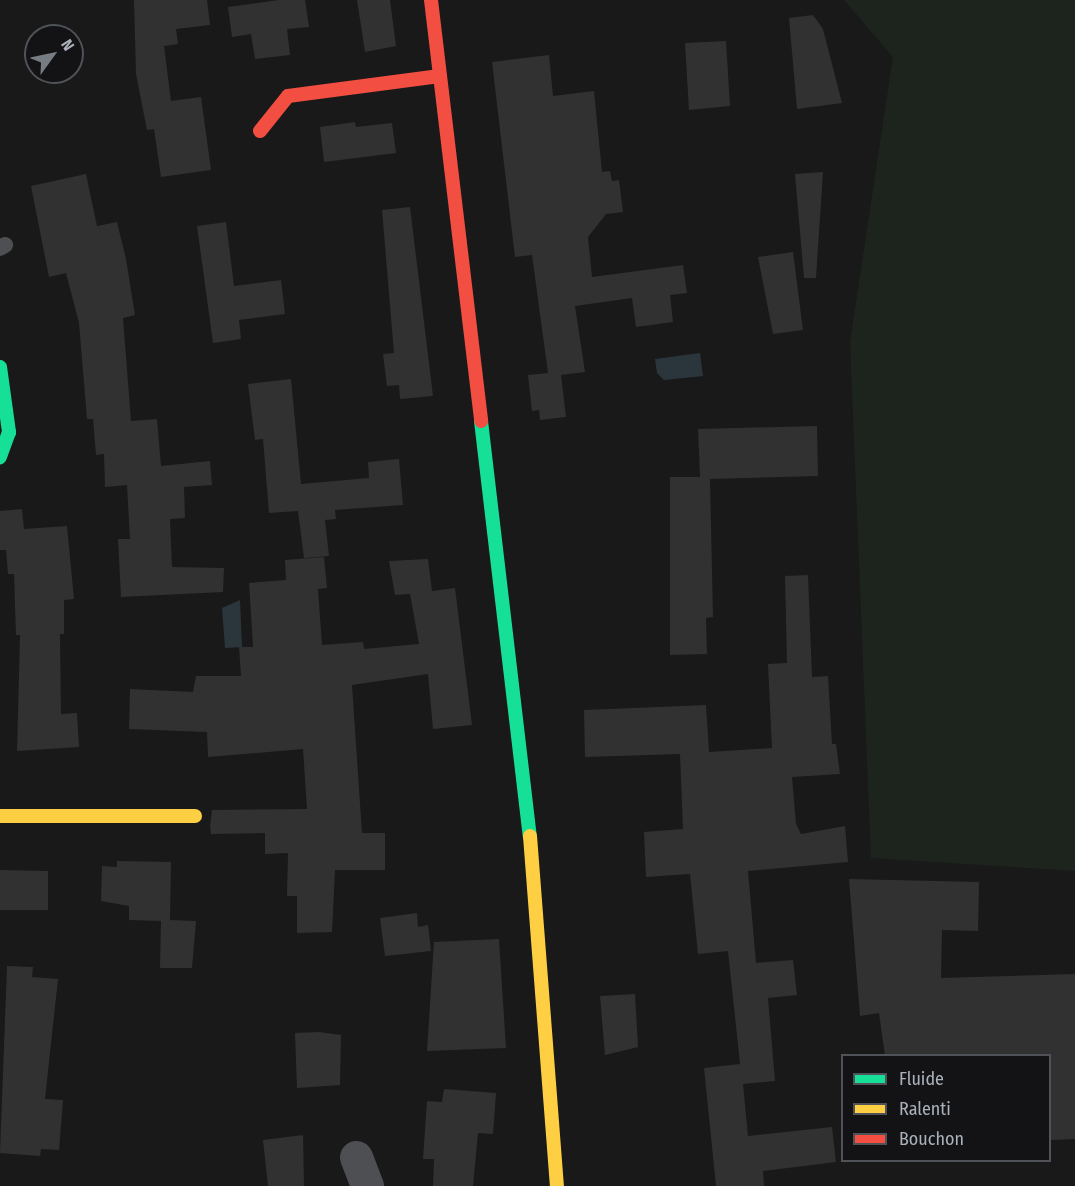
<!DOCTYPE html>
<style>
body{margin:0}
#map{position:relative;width:1075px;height:1186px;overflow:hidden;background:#191919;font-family:"Fira Sans Condensed",sans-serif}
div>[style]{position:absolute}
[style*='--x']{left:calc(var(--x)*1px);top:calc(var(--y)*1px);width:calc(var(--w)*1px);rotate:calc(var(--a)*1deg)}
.green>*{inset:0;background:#1d241d}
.water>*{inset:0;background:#2b363c}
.building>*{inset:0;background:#313131}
.lane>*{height:16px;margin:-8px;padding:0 8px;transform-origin:8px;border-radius:8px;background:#4d4f52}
.street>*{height:33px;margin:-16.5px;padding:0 16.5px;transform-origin:16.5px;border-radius:16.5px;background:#4d4f52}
.fast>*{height:14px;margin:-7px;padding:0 7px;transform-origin:7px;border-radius:7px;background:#16e098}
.slow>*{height:14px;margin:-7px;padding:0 7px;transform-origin:7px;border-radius:7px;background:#ffcf43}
.jam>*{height:14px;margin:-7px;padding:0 7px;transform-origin:7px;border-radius:7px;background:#f24e42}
span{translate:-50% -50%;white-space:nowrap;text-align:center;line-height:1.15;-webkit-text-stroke:5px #131315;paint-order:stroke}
.legend{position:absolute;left:841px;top:1054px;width:210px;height:108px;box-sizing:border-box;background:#131315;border:2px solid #4f5257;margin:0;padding:8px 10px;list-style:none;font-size:18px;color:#aab1ba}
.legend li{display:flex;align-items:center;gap:12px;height:30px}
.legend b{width:30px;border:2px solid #4f5257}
.north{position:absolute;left:24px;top:24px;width:60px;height:60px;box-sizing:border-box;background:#131315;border:2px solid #4f5257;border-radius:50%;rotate:57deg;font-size:16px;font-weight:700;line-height:24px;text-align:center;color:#aab1ba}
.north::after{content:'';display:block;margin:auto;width:21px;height:27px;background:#777c82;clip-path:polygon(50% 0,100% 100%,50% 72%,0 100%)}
</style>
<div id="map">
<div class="green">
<div style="clip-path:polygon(844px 0,1075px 0,1075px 871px,871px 858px,850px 342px,893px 57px)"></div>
</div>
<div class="water">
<div style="clip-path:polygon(700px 353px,703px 376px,664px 380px,657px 373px,655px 359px)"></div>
<div style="clip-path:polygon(240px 600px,242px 647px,225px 648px,222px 608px)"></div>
</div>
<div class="building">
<div style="clip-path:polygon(134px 0,207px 0,210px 25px,176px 29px,178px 44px,164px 46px,171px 101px,201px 97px,211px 170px,161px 177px,154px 129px,147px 130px,136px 74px)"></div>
<div style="clip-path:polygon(279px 0,305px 0,309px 27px,287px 29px,290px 55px,255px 59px,251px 34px,232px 37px,228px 7px)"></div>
<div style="clip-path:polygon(357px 0,390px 0,396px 46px,365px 52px)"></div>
<div style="clip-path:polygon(813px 15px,823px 29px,842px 103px,797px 109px,789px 18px)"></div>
<div style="clip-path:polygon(726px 41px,730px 106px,689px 110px,685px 43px)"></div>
<div style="clip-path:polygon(549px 55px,553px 96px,594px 91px,602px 172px,610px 171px,612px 181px,619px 180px,623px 212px,606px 214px,588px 237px,592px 277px,683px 265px,687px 293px,670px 295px,673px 322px,636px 327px,632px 298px,575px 306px,585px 372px,561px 375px,566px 417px,540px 420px,539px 410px,532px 411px,528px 375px,548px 373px,532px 255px,515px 257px,492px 62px)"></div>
<div style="clip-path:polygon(355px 122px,356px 127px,392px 123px,396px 153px,324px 162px,320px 127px)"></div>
<div style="clip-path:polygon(823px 172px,816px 278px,804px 278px,795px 174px)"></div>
<div style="clip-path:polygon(86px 174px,97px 226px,117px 222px,126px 259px,135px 315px,123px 318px,131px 421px,157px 419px,161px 466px,210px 461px,212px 485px,184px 487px,185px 518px,170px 519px,172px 567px,224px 568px,223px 592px,121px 597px,118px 539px,130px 539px,127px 485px,105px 487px,104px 454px,96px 455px,93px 419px,87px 419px,79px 323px,66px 273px,49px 277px,31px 186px)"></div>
<div style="clip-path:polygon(410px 207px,433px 396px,400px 399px,399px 385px,387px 386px,383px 354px,394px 353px,382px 210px)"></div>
<div style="clip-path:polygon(226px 222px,234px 286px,281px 280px,285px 314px,239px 320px,241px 339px,213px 343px,197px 226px)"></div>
<div style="clip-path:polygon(793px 252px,803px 330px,773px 334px,758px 257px)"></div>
<div style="clip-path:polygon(291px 379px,301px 484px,369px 478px,368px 462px,399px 459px,403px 505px,335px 510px,336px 519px,325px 520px,329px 556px,304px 558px,298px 511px,269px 513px,263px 439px,255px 440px,248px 384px)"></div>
<div style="clip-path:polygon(817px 426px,818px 476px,710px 479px,713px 617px,706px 618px,707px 654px,670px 655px,670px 477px,700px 477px,698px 429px)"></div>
<div style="clip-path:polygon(22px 509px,24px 529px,67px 526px,74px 599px,64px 600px,64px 634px,60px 634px,61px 714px,77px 713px,79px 747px,17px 751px,20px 635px,16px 635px,14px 574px,8px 574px,6px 550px,0 550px,0 511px)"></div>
<div style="clip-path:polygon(324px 557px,327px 588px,318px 589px,322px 645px,363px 642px,364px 649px,419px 644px,410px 594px,395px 595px,389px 561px,428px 559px,432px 591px,455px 588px,472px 725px,433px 729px,428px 674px,352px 685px,362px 833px,385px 833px,385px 870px,335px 870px,332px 932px,297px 933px,297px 896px,287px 896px,288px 853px,265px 854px,265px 833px,211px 834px,210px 826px,212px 810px,307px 809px,303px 749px,208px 757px,207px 732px,129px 729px,130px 689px,193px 692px,196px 676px,241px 676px,239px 647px,253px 647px,249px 583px,286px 580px,285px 560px)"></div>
<div style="clip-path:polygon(808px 575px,812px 677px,828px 676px,832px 744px,836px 744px,840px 774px,792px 777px,796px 824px,801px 834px,845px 826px,848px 862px,748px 871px,756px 963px,793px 960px,797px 995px,768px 998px,775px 1081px,743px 1084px,748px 1136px,832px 1127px,836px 1162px,763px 1171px,764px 1186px,716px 1186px,704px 1068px,740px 1064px,728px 951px,698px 954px,690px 874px,646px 877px,644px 832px,683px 829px,680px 754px,585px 757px,584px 710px,706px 705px,709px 752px,772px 748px,768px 664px,787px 663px,785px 576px)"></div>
<div style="clip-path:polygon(117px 861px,171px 862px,170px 920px,196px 921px,192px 968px,160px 968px,161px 921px,129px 920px,129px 906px,101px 901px,102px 866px,117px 867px)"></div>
<div style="clip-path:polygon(0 870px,48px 871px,48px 910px,0 910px)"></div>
<div style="clip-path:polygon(849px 879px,979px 882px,978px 931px,942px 930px,941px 978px,1075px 974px,1075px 1139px,1050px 1140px,1050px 1056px,885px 1056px,879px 1013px,860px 1016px)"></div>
<div style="clip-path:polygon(417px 913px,418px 927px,428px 925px,431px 951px,385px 956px,380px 918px)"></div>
<div style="clip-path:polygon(499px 939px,506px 1048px,427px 1051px,434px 942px)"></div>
<div style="clip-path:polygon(7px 966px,33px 967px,32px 977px,58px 979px,45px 1099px,63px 1100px,59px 1150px,41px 1149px,40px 1156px,0 1153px)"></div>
<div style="clip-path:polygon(635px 994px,638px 1047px,605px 1055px,600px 996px)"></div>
<div style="clip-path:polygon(319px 1032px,341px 1035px,340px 1085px,297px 1088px,295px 1033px)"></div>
<div style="clip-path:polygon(444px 1089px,496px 1093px,493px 1134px,478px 1133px,473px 1186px,433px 1186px,434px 1159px,423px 1159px,427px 1101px,442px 1102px)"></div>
<div style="clip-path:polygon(303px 1135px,304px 1186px,268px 1186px,263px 1140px)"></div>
</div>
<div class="lane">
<div style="--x:0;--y:248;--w:6;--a:-31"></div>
</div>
<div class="street">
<div style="--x:356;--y:1157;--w:31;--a:69"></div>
</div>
<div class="fast">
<div style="--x:0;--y:367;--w:66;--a:82.1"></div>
<div style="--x:9;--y:432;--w:27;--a:110"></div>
<div style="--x:481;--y:421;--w:418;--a:83.3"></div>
</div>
<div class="slow">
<div style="--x:0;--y:816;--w:195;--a:0"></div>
<div style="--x:530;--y:836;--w:351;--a:85.6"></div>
</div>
<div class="jam">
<div style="--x:431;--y:0;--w:424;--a:83.2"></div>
<div style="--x:260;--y:131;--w:45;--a:-51.3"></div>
<div style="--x:288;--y:96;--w:153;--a:-7.5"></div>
</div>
<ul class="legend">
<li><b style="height:8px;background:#16e098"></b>Fluide</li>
<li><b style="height:8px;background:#ffcf43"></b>Ralenti</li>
<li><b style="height:8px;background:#f24e42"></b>Bouchon</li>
</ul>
<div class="north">N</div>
</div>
